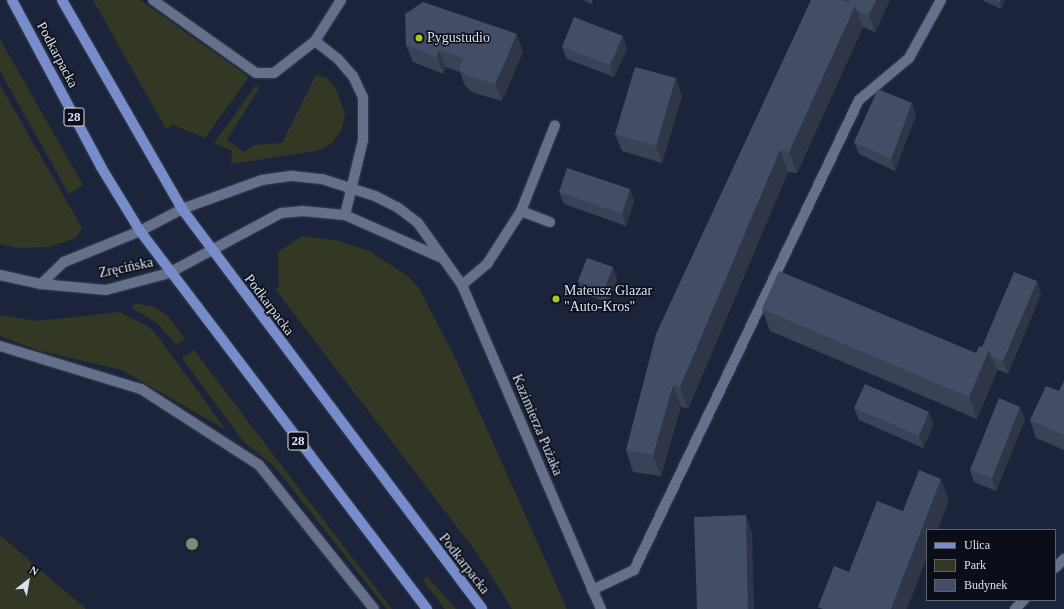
<!DOCTYPE html>
<meta charset="utf-8">
<style>
body{margin:0}
#map{position:relative;width:1064px;height:609px;overflow:hidden;background:#1c243b;font-family:"Times New Roman",serif}
div>[style]{position:absolute}
[style*='--x']{left:calc(var(--x)*1px);top:calc(var(--y)*1px);width:calc(var(--w)*1px);rotate:calc(var(--a)*1deg)}
.green>*{inset:0;background:#323823}
.roads{filter:drop-shadow(0 0 1px #394052) drop-shadow(0 0 1px #394052)}
.service>*{height:10px;margin:-5px;padding:0 5px;transform-origin:5px;border-radius:5px;background:#66708b}
.minor>*{height:10px;margin:-5px;padding:0 5px;transform-origin:5px;border-radius:5px;background:#66708b}
.tertiary>*{height:10px;margin:-5px;padding:0 5px;transform-origin:5px;border-radius:5px;background:#66708b}
.primary>*{height:10px;margin:-5px;padding:0 5px;transform-origin:5px;border-radius:5px;background:#778dcb}
.trees>*{width:12px;height:12px;margin:-6px;border-radius:50%;background:#7e8c73}
.wall>*{inset:0;background:#3a4258}
.shaded-wall>*{inset:0;background:#2f3647}
.building>*{inset:0;background:#434d66}
.dots>*{width:11px;height:11px;translate:-50% -50%;box-sizing:border-box;border:2px solid #0b0e18;border-radius:50%}
span{translate:-50% -50%;white-space:nowrap;text-align:center;line-height:1.15;-webkit-text-stroke:3px #0b0e18;paint-order:stroke}
.shield-label span{padding:1px 3px;background:#0b0e18;border:1px solid;border-radius:3px;-webkit-text-stroke-width:0}
.shield-label{font-size:13px;color:#d9e0ef;font-weight:700}
.poi-label{font-size:14px;color:#d9e0ef}
.left{translate:0 -50%;text-align:left}
.street-label{font-size:14px;color:#d9e0ef}
.legend{position:absolute;left:926px;top:529px;width:130px;height:72px;box-sizing:border-box;background:#0b0e18;border:1px solid #5d626e;margin:0;padding:5px 7px;list-style:none;font-size:12px;color:#d9e0ef}
.legend li{display:flex;align-items:center;gap:8px;height:20px}
.legend b{width:20px;border:1px solid #5d626e}
.north{position:absolute;left:8px;top:561px;width:40px;height:40px;-webkit-text-stroke:3px #0b0e18;paint-order:stroke;rotate:31deg;font-size:11px;font-weight:700;line-height:16px;text-align:center;color:#d9e0ef}
.north::after{content:'';display:block;margin:auto;width:14px;height:18px;background:#d9e0ef;clip-path:polygon(50% 0,100% 100%,50% 72%,0 100%)}
</style>
<div id="map">
<div class="green">
<div style="clip-path:polygon(93px 0,140px 0,249px 77px,205px 138px,173px 125px,166px 129px)"></div>
<div style="clip-path:polygon(0 39px,83px 185px,69px 194px,0 71px)"></div>
<div style="clip-path:polygon(316px 75px,327px 78px,335px 87px,345px 114px,342px 129px,332px 143px,317px 151px,231px 164px,232px 151px,214px 143px,256px 85px,259px 88px,227px 140px,244px 152px,254px 145px,282px 143px)"></div>
<div style="clip-path:polygon(0 85px,82px 228px,76px 238px,48px 247px,18px 248px,0 244px)"></div>
<div style="clip-path:polygon(302px 236px,340px 241px,369px 251px,409px 277px,419px 288px,457px 362px,567px 609px,512px 609px,477px 553px,275px 289px,279px 287px,278px 252px)"></div>
<div style="clip-path:polygon(135px 303px,155px 307px,168px 316px,185px 339px,176px 345px,157px 323px,132px 308px)"></div>
<div style="clip-path:polygon(119px 312px,148px 326px,159px 338px,226px 430px,122px 370px,37px 350px,0 336px,0 315px,37px 321px)"></div>
<div style="clip-path:polygon(194px 350px,275px 457px,392px 609px,387px 609px,275px 467px,243px 441px,182px 358px)"></div>
<div style="clip-path:polygon(0 535px,86px 609px,0 609px)"></div>
<div style="clip-path:polygon(427px 576px,456px 609px,445px 609px,423px 580px)"></div>
</div>
<div class="roads">
<div class="service">
<div style="--x:153;--y:0;--w:126;--a:35.3"></div>
<div style="--x:256;--y:73;--w:18;--a:0"></div>
<div style="--x:274;--y:73;--w:52;--a:-38"></div>
<div style="--x:521;--y:211;--w:31;--a:21"></div>
<div style="--x:462;--y:285;--w:33;--a:-40"></div>
<div style="--x:487;--y:264;--w:63;--a:-57.3"></div>
<div style="--x:521;--y:211;--w:92;--a:-68.4"></div>
<div style="--x:1055;--y:568;--w:13;--a:-45"></div>
<div style="--x:592;--y:590;--w:47;--a:-25.5"></div>
<div style="--x:634;--y:570;--w:521;--a:-64.42"></div>
<div style="--x:859;--y:100;--w:65;--a:-40"></div>
<div style="--x:909;--y:58;--w:66;--a:-61.1"></div>
<div style="--x:1015;--y:609;--w:13;--a:-45"></div>
</div>
<div class="minor">
<div style="--x:341;--y:0;--w:49;--a:122.4"></div>
<div style="--x:315;--y:41;--w:29;--a:38"></div>
<div style="--x:338;--y:59;--w:23;--a:49"></div>
<div style="--x:353;--y:76;--w:23;--a:65"></div>
<div style="--x:363;--y:97;--w:43;--a:90"></div>
<div style="--x:363;--y:140;--w:77;--a:103.5"></div>
<div style="--x:0;--y:346;--w:147;--a:17"></div>
<div style="--x:141;--y:389;--w:140;--a:32.8"></div>
<div style="--x:259;--y:465;--w:184;--a:51.4"></div>
</div>
<div class="tertiary">
<div style="--x:0;--y:275;--w:42;--a:12.4"></div>
<div style="--x:41;--y:284;--w:65;--a:5.3"></div>
<div style="--x:106;--y:290;--w:65;--a:-15.1"></div>
<div style="--x:169;--y:273;--w:127;--a:-28.2"></div>
<div style="--x:281;--y:213;--w:21;--a:-5"></div>
<div style="--x:302;--y:211;--w:43;--a:5.3"></div>
<div style="--x:345;--y:215;--w:104;--a:23.9"></div>
<div style="--x:41;--y:284;--w:32;--a:-44"></div>
<div style="--x:64;--y:262;--w:82;--a:-22.2"></div>
<div style="--x:140;--y:231;--w:47;--a:-27.6"></div>
<div style="--x:182;--y:209;--w:85;--a:-19.9"></div>
<div style="--x:262;--y:180;--w:30;--a:-8"></div>
<div style="--x:292;--y:176;--w:30;--a:6"></div>
<div style="--x:322;--y:179;--w:56;--a:17.8"></div>
<div style="--x:375;--y:196;--w:25;--a:27"></div>
<div style="--x:397;--y:207;--w:26;--a:37"></div>
<div style="--x:418;--y:223;--w:76;--a:54.6"></div>
<div style="--x:462;--y:285;--w:353;--a:66.8"></div>
</div>
<div class="primary">
<div style="--x:12;--y:0;--w:189;--a:61.9"></div>
<div style="--x:101;--y:167;--w:75;--a:58.6"></div>
<div style="--x:140;--y:231;--w:475;--a:52.8"></div>
<div style="--x:62;--y:0;--w:241;--a:60.1"></div>
<div style="--x:182;--y:209;--w:500;--a:53.1"></div>
</div>
</div>
<div class="trees">
<div style="left:192px;top:544px"></div>
</div>
<div class="wall">
<div style="clip-path:polygon(583px 0,593px 0,591px 4px)"></div>
<div style="clip-path:polygon(811px 0,890px 0,875px 32px,863px 27px,797px 173px,788px 172px,688px 409px,681px 406px,661px 476px,633px 472px,626px 450px)"></div>
<div style="clip-path:polygon(982px 0,1005px 0,1001px 9px)"></div>
<div style="clip-path:polygon(406px 45px,523px 52px,502px 101px,474px 93px,465px 86px,460px 72px,445px 67px,444px 74px,413px 62px)"></div>
<div style="clip-path:polygon(562px 47px,627px 49px,614px 77px,567px 59px)"></div>
<div style="clip-path:polygon(682px 96px,662px 163px,622px 151px,615px 134px)"></div>
<div style="clip-path:polygon(916px 115px,895px 171px,859px 154px,854px 142px)"></div>
<div style="clip-path:polygon(630px 189px,634px 201px,626px 226px,564px 204px,559px 192px)"></div>
<div style="clip-path:polygon(617px 279px,608px 302px,582px 293px,578px 281px)"></div>
<div style="clip-path:polygon(1037px 281px,1041px 294px,1008px 374px,996px 369px,997px 371px,977px 419px,770px 331px,762px 309px,976px 353px)"></div>
<div style="clip-path:polygon(1064px 381px,1064px 450px,1036px 438px,1030px 420px,1059px 391px)"></div>
<div style="clip-path:polygon(854px 408px,934px 424px,923px 448px,859px 420px)"></div>
<div style="clip-path:polygon(1025px 419px,996px 491px,974px 482px,970px 470px)"></div>
</div>
<div class="shaded-wall">
<div style="clip-path:polygon(876px 0,890px 0,875px 32px,869px 15px)"></div>
<div style="clip-path:polygon(1000px 0,1005px 0,1001px 9px,999px 2px)"></div>
<div style="clip-path:polygon(855px 6px,863px 27px,797px 173px,789px 152px)"></div>
<div style="clip-path:polygon(517px 34px,523px 52px,502px 101px,495px 84px)"></div>
<div style="clip-path:polygon(623px 36px,627px 49px,614px 77px,610px 65px)"></div>
<div style="clip-path:polygon(439px 50px,445px 67px,444px 74px,437px 57px)"></div>
<div style="clip-path:polygon(676px 78px,682px 96px,662px 163px,656px 146px)"></div>
<div style="clip-path:polygon(912px 103px,916px 115px,895px 171px,891px 159px)"></div>
<div style="clip-path:polygon(780px 150px,788px 172px,688px 409px,680px 387px)"></div>
<div style="clip-path:polygon(630px 189px,634px 201px,626px 226px,622px 214px)"></div>
<div style="clip-path:polygon(613px 267px,617px 279px,608px 302px,604px 290px)"></div>
<div style="clip-path:polygon(1037px 281px,1041px 294px,1008px 374px,1003px 361px)"></div>
<div style="clip-path:polygon(989px 350px,997px 371px,977px 419px,969px 397px)"></div>
<div style="clip-path:polygon(673px 385px,681px 406px,661px 476px,653px 455px)"></div>
<div style="clip-path:polygon(1020px 407px,1025px 419px,996px 491px,992px 478px)"></div>
<div style="clip-path:polygon(929px 412px,934px 424px,923px 448px,919px 436px)"></div>
<div style="clip-path:polygon(941px 479px,949px 500px,938px 530px,927px 530px,927px 557px,907px 609px,891px 609px)"></div>
<div style="clip-path:polygon(746px 515px,752px 533px,754px 609px,748px 609px)"></div>
</div>
<div class="building">
<div style="clip-path:polygon(811px 0,842px 0,855px 6px,789px 152px,780px 150px,680px 387px,673px 385px,653px 455px,626px 450px,656px 334px)"></div>
<div style="clip-path:polygon(850px 0,876px 0,869px 15px,856px 10px,855px 6px,849px 3px)"></div>
<div style="clip-path:polygon(994px 0,1000px 0,999px 2px)"></div>
<div style="clip-path:polygon(423px 2px,517px 34px,495px 84px,468px 76px,459px 69px,464px 58px,439px 50px,437px 57px,406px 45px,405px 14px)"></div>
<div style="clip-path:polygon(574px 17px,623px 36px,610px 65px,562px 47px)"></div>
<div style="clip-path:polygon(635px 67px,676px 78px,656px 146px,615px 134px)"></div>
<div style="clip-path:polygon(878px 89px,912px 103px,891px 159px,854px 142px)"></div>
<div style="clip-path:polygon(567px 168px,630px 189px,622px 214px,559px 192px)"></div>
<div style="clip-path:polygon(587px 258px,613px 267px,604px 290px,578px 281px)"></div>
<div style="clip-path:polygon(779px 271px,976px 353px,979px 346px,989px 350px,969px 397px,762px 309px)"></div>
<div style="clip-path:polygon(1014px 272px,1037px 281px,1003px 361px,991px 356px,989px 350px,982px 347px)"></div>
<div style="clip-path:polygon(1064px 381px,1064px 435px,1030px 420px,1046px 386px,1059px 391px)"></div>
<div style="clip-path:polygon(865px 384px,929px 412px,919px 436px,854px 408px)"></div>
<div style="clip-path:polygon(999px 398px,1020px 407px,992px 478px,970px 470px)"></div>
<div style="clip-path:polygon(919px 470px,941px 479px,891px 609px,823px 609px,818px 607px,834px 566px,849px 572px,877px 501px,903px 511px)"></div>
<div style="clip-path:polygon(746px 515px,748px 609px,697px 609px,694px 517px)"></div>
</div>
<div class="dots">
<div style="left:419px;top:38px;background:#a5c823"></div>
<div style="left:556px;top:299px;background:#a5c823"></div>
</div>
<div class="shield-label">
<span style="left:74px;top:117px">28</span>
<span style="left:298px;top:441px">28</span>
</div>
<div class="poi-label">
<span class="left" style="left:427px;top:38px">Pygustudio</span>
<span class="left" style="left:564px;top:299px">Mateusz Glazar<br>"Auto-Kros"</span>
</div>
<div class="street-label">
<span style="left:57px;top:55px;rotate:62deg">Podkarpacka</span>
<span style="left:126px;top:268px;rotate:-12deg">Zręcińska</span>
<span style="left:269px;top:305px;rotate:53deg">Podkarpacka</span>
<span style="left:537px;top:425px;rotate:67deg">Kazimierza Pużaka</span>
<span style="left:464px;top:564px;rotate:52deg">Podkarpacka</span>
</div>
<ul class="legend">
<li><b style="height:5px;background:#778dcb"></b>Ulica</li>
<li><b style="height:11px;background:#323823"></b>Park</li>
<li><b style="height:11px;background:#434d66"></b>Budynek</li>
</ul>
<div class="north">N</div>
</div>
